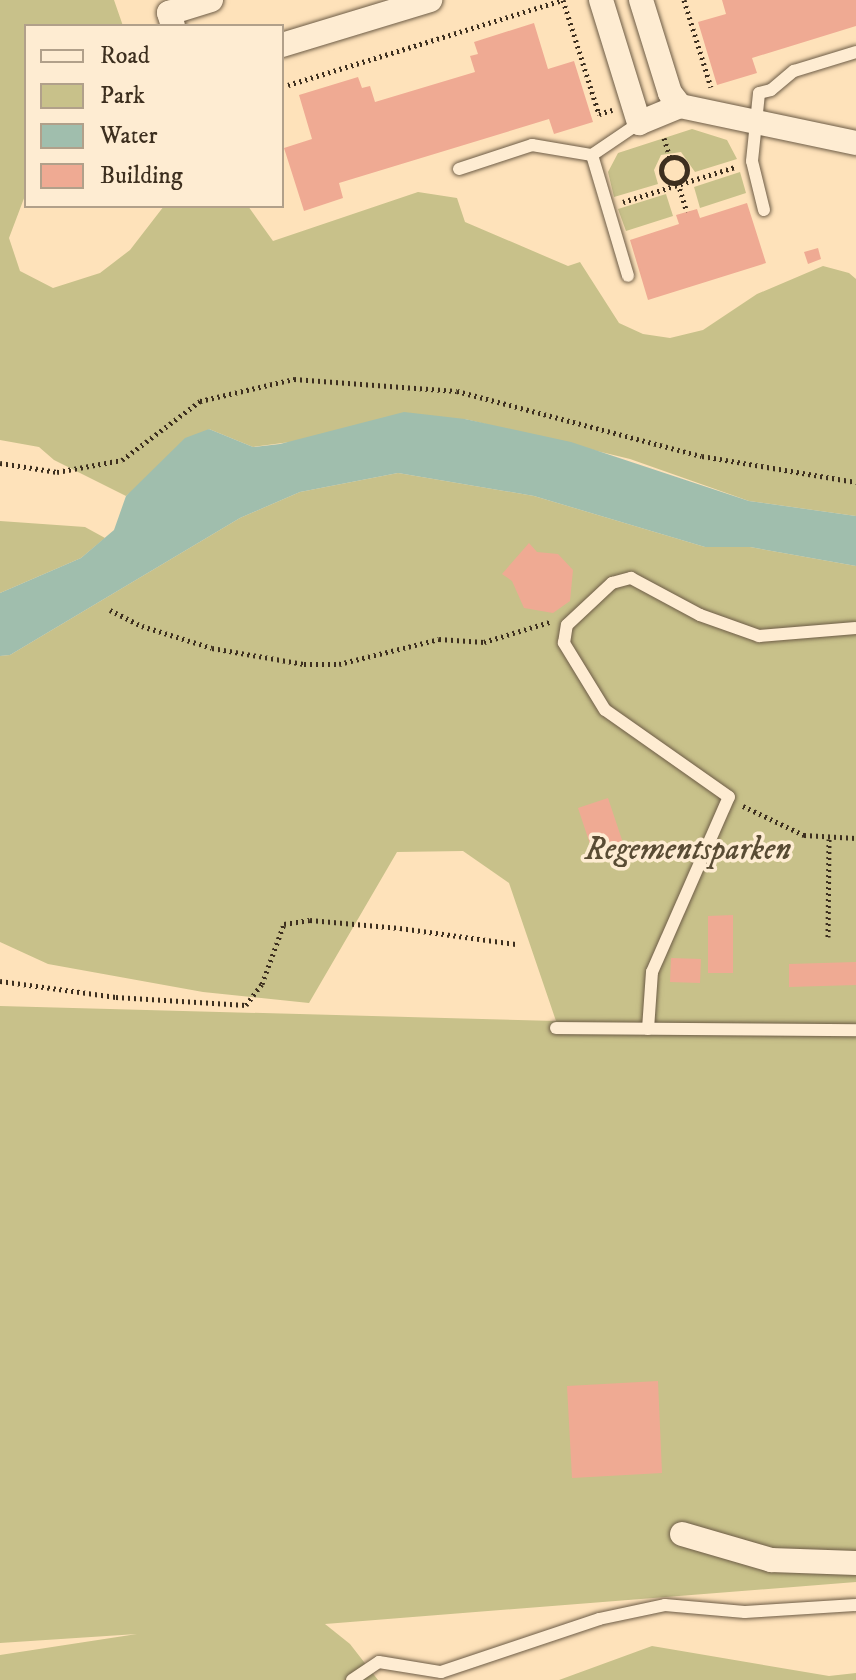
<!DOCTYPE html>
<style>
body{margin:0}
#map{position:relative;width:856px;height:1680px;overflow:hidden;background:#fee2ba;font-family:"IM FELL DW Pica",serif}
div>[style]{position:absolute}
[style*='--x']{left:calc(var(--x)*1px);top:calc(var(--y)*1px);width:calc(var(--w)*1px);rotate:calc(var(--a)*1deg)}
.green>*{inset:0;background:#c8c18a}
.water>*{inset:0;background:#a0bead}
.building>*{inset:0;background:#efaa93}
.path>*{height:5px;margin-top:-2.5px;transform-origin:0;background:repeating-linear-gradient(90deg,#3d2f1f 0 2px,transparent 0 6px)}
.path>.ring{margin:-2.5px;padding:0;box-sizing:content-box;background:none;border:5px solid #3d2f1f;border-radius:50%}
.roads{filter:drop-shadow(0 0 2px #6d5c46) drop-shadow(0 0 2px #6d5c46)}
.service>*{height:12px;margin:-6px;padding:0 6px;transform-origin:6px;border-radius:6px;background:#feecd2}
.minor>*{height:24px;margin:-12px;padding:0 12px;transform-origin:12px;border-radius:12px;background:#feecd2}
span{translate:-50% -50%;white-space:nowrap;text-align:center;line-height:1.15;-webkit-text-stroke:7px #feecd2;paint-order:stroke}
.park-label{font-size:32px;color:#594c34;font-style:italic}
.legend{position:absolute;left:24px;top:24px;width:260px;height:184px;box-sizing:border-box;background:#feecd2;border:2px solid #b1a08a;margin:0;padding:10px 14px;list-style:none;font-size:24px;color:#3d2f1f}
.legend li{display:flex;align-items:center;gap:16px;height:40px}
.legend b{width:40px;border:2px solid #b1a08a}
</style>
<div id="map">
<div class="green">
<div style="clip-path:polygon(0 0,114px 0,123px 26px,26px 26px,26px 193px,9px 238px,20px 271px,53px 288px,100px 273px,130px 250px,164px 206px,248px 206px,273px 241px,418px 192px,457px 198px,465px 222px,568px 266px,580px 262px,619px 323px,643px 334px,670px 338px,703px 330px,757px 294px,823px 266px,849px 273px,856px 279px,856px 516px,749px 501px,630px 459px,465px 419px,253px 447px,209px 429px,126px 496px,54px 460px,39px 447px,0 440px)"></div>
<div style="clip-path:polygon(692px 129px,727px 140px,737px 159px,695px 172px,681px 152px,661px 155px,654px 170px,658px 184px,614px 197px,608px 172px,618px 153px)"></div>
<div style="clip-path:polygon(740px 172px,746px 193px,700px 208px,694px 187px)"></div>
<div style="clip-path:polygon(666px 194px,673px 216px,626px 231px,618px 209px)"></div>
<div style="clip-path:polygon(398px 473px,534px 496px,705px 547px,750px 547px,856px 566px,856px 1582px,325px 1624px,350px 1644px,378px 1680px,0 1680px,0 1655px,137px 1634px,0 1643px,0 1006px,556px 1021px,509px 883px,463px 851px,397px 852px,309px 1003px,203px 992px,48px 964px,0 942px,0 656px,10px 655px,240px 518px,300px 492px)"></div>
<div style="clip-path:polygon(0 521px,85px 527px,105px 538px,81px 558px,0 593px)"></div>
<div style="clip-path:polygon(652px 1646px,829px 1676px,856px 1673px,856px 1680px,559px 1680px)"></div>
</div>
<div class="water">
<div style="clip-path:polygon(404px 412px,465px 419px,571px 442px,749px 501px,856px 516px,856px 566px,750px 547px,705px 547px,534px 496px,398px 473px,300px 492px,240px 518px,10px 655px,0 656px,0 593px,81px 558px,114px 530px,126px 496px,185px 438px,209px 429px,253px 447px,280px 444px)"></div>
</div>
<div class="building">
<div style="clip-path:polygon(722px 0,856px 0,856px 26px,752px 58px,757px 73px,717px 85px,698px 22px,726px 14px)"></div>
<div style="clip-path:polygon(534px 23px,548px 69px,574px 61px,593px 122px,554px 134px,549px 119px,339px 183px,343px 198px,304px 211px,284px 148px,312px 139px,299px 95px,358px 77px,362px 88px,370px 86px,375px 102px,475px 72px,470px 56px,478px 54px,474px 42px)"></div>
<div style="clip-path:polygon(747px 203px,766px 263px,648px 300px,630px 240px,679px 224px,676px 215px,697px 209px,700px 218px)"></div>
<div style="clip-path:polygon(818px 248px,821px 259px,808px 264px,804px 252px)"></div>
<div style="clip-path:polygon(529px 543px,537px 552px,558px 554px,573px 570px,570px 601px,553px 613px,524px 608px,512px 581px,502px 574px)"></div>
<div style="clip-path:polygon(608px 798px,624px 846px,594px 856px,578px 808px)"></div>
<div style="clip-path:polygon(733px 915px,733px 973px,708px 973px,708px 916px)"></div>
<div style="clip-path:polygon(671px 958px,701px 959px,700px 983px,670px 982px)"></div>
<div style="clip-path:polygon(856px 962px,856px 985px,789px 987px,789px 964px)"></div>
<div style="clip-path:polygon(658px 1381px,662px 1473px,572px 1478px,567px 1386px)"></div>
</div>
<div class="path">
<div style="--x:563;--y:0;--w:120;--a:72.5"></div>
<div style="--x:599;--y:114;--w:14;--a:-17"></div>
<div style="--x:684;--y:0;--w:91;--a:72.8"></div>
<div style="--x:288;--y:85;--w:287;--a:-17.2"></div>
<div style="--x:664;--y:138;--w:21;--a:73"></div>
<div class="ring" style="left:661px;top:157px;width:21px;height:21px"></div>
<div style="--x:678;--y:183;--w:30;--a:73"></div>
<div style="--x:623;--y:202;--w:117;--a:-17.4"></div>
<div style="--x:0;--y:463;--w:58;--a:9"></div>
<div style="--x:57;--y:472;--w:66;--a:-10.5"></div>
<div style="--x:122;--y:460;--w:98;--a:-37.1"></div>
<div style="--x:200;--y:401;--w:97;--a:-13.2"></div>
<div style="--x:294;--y:379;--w:163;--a:4.2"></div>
<div style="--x:457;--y:391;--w:253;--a:14.9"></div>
<div style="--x:702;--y:456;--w:156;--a:9.6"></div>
<div style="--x:110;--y:610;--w:36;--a:27"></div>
<div style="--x:142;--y:626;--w:73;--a:17.4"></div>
<div style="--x:212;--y:648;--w:93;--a:9.9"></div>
<div style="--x:304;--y:664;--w:35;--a:0"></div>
<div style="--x:339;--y:664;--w:103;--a:-14"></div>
<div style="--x:439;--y:639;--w:45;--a:3.8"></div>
<div style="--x:484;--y:642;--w:69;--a:-16.9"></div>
<div style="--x:743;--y:806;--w:68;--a:25.4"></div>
<div style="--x:804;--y:835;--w:52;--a:3.3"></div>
<div style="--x:828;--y:937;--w:98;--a:-89.4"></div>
<div style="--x:0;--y:981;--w:117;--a:7.9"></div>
<div style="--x:116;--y:997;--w:130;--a:3.5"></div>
<div style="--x:246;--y:1005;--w:26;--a:-53"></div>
<div style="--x:262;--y:984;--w:64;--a:-69.9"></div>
<div style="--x:284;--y:924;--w:26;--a:-9"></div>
<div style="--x:310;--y:920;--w:90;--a:5.1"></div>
<div style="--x:400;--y:928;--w:117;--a:7.9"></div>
</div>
<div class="roads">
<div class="service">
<div style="--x:592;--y:155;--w:126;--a:73.4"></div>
<div style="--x:459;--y:169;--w:77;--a:-18.2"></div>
<div style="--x:532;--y:145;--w:61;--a:9.5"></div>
<div style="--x:592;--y:155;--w:57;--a:-34.2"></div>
<div style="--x:764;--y:210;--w:50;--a:-103.8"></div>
<div style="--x:752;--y:161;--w:68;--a:-84.1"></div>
<div style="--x:759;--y:93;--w:12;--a:-14"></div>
<div style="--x:771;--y:90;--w:30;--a:-40"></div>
<div style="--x:794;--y:71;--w:65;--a:-17"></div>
<div style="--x:556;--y:1028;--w:300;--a:0.4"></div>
<div style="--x:648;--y:1029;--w:57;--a:-86"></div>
<div style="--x:652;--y:972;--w:191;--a:-66.3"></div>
<div style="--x:729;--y:797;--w:151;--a:-144.9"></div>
<div style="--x:605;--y:710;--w:79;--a:-121.5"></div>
<div style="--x:564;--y:643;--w:18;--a:-81"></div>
<div style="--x:567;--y:625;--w:62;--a:-43"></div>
<div style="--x:612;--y:583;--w:20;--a:-15"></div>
<div style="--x:631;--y:578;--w:78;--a:28.2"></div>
<div style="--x:700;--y:615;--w:63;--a:19.6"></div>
<div style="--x:759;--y:636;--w:97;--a:-4.7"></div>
<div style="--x:352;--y:1680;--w:32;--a:-34"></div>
<div style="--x:379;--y:1662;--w:63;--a:9.2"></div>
<div style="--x:441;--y:1672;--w:167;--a:-18.5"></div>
<div style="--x:599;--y:1619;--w:67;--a:-12"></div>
<div style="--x:665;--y:1605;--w:80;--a:5"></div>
<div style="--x:745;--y:1612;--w:111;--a:-3.6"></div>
</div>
<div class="minor">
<div style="--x:601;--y:0;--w:129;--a:72.8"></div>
<div style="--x:639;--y:123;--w:44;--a:-22.5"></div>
<div style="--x:680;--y:106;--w:180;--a:11.9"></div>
<div style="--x:641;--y:0;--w:97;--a:72.7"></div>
<div style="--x:670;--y:93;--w:16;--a:52"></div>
<div style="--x:173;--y:26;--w:14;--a:-107"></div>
<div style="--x:169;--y:13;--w:44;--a:-17.2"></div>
<div style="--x:282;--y:45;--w:155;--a:-16.9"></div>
<div style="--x:682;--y:1534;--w:93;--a:16.3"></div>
<div style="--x:771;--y:1560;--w:85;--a:2"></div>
</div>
</div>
<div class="park-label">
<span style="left:688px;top:850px">Regementsparken</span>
</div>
<ul class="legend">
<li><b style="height:10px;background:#feecd2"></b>Road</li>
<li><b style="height:22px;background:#c8c18a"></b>Park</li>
<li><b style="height:22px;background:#a0bead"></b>Water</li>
<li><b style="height:22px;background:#efaa93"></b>Building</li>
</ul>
</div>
